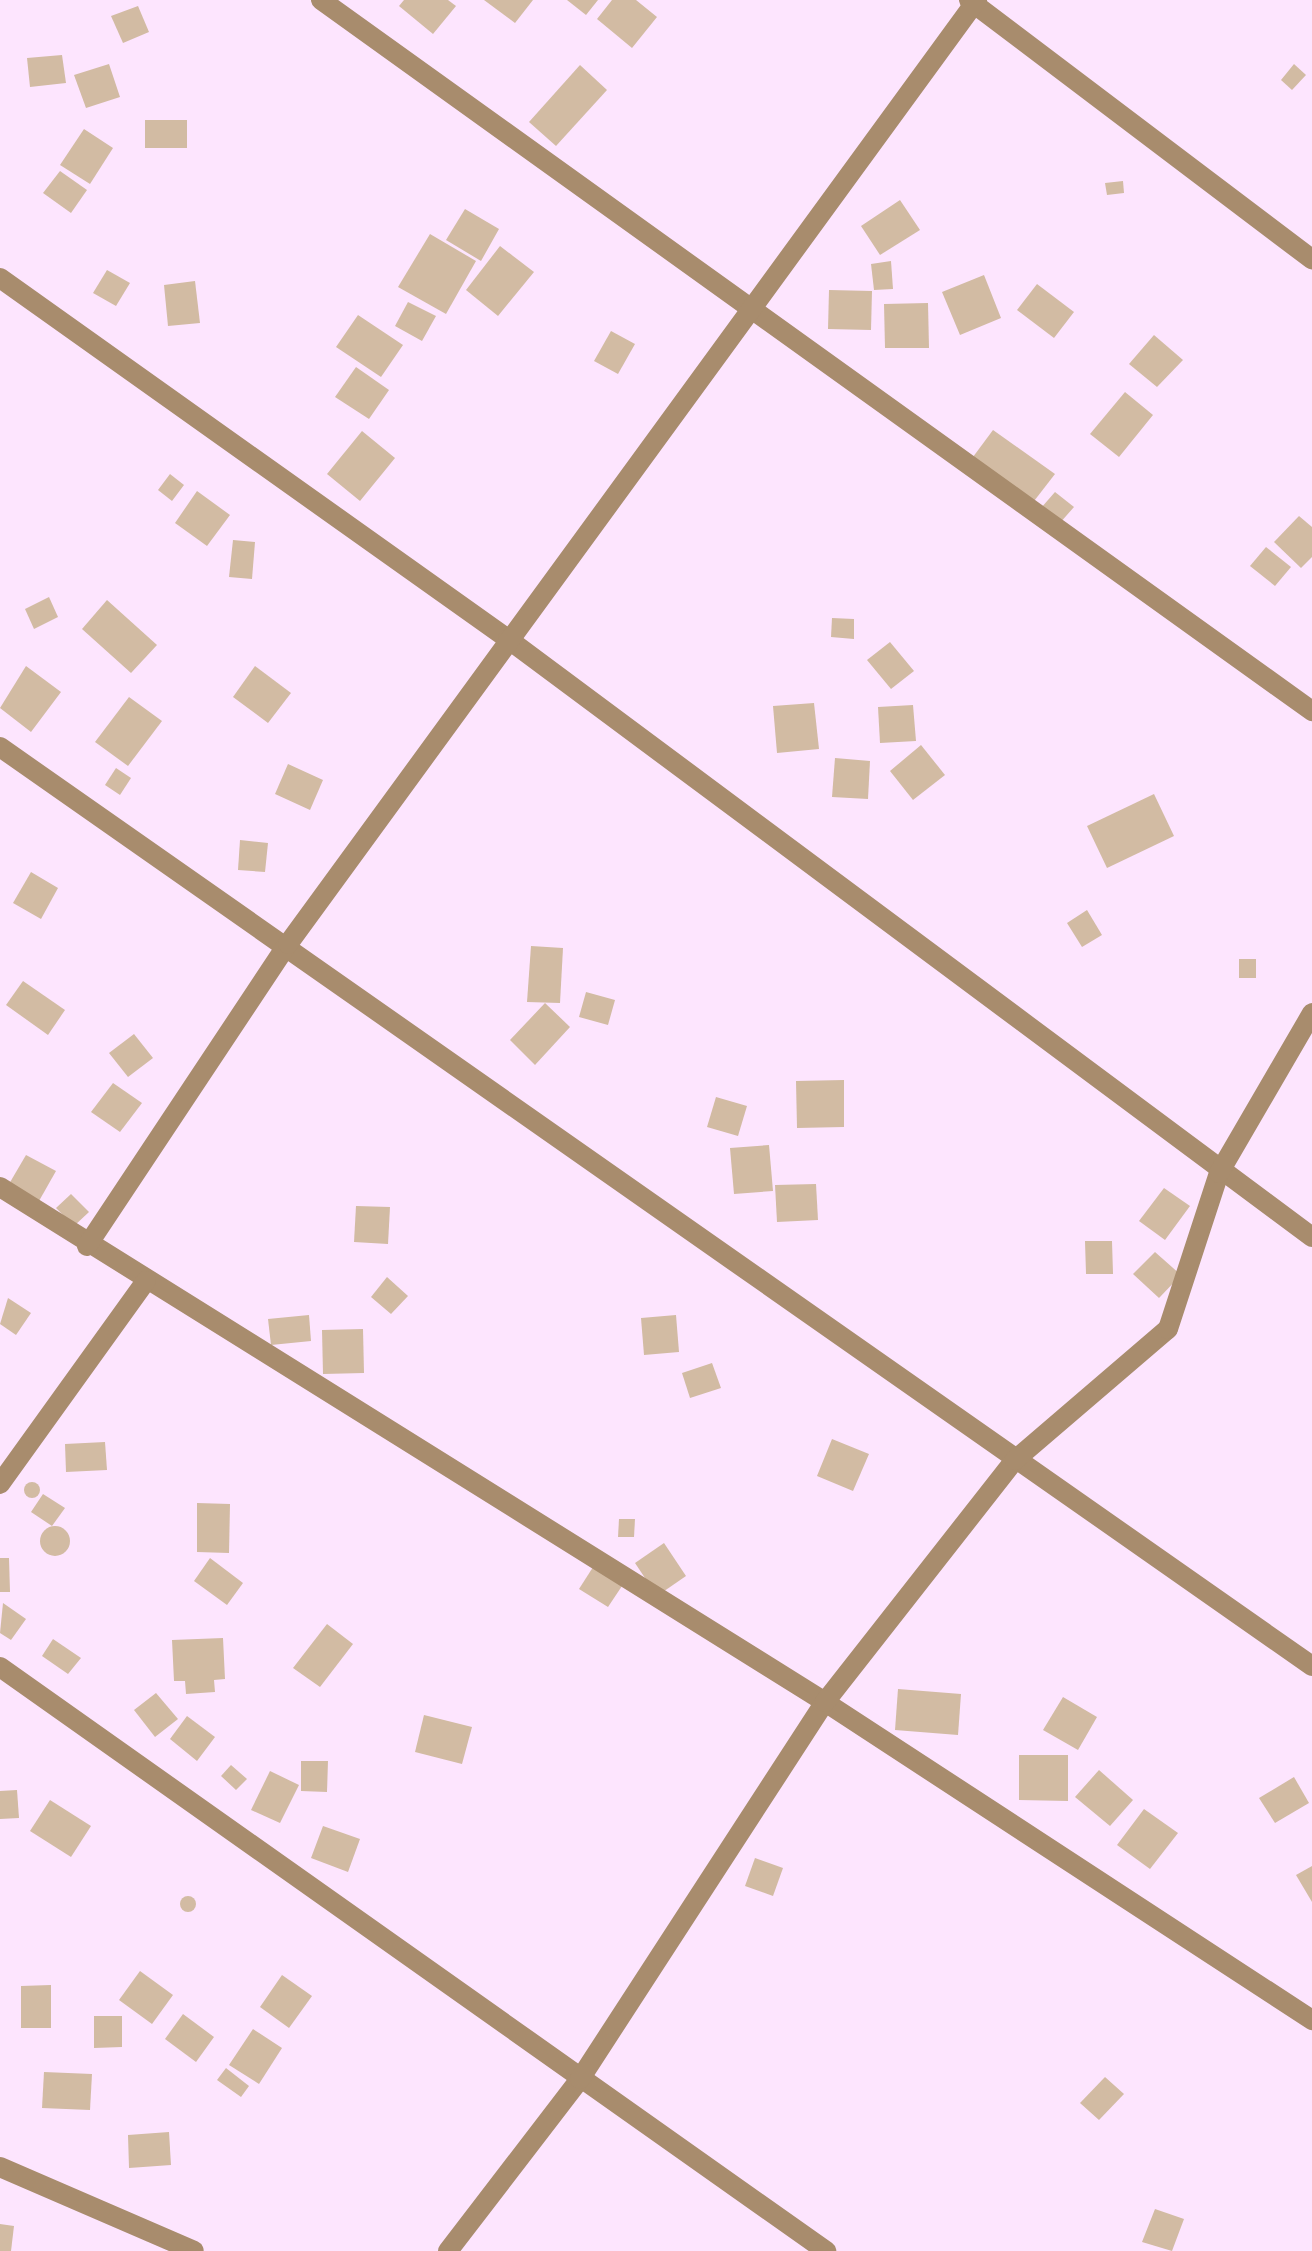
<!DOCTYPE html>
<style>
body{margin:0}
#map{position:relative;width:1312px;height:2251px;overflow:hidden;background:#fde5fe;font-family:"Playfair Display",serif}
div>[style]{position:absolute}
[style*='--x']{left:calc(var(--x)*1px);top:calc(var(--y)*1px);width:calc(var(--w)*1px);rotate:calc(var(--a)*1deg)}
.building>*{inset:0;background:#d2bba3}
.round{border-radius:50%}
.minor>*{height:20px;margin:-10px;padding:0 10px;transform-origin:10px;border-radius:10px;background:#a88c6d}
span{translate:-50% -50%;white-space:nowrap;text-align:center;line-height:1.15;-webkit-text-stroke:6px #fff;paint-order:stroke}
</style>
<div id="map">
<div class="building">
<div style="clip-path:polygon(404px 0,448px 0,456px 6px,433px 34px,399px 6px)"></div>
<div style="clip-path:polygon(484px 0,533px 0,515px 23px)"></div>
<div style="clip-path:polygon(567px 0,598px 0,586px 15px)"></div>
<div style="clip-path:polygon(612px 0,636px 0,657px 17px,632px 48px,597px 19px)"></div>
<div style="clip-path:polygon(138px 6px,149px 32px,123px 43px,111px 16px)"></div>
<div style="clip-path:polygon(62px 55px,66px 83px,30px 87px,27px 58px)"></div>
<div style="clip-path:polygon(109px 64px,120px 97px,86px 108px,74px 75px)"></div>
<div style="clip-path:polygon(1294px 64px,1306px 75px,1292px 90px,1281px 80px)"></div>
<div style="clip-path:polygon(580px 65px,607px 90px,556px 146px,529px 122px)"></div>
<div style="clip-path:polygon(145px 120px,187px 120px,187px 148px,145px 148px)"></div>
<div style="clip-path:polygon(84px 129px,113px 148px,90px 184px,60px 165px)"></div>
<div style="clip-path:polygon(60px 171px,87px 190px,71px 213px,43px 193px)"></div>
<div style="clip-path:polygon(1123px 181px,1124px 193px,1107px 195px,1105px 183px)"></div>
<div style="clip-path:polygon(900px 200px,920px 230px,880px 255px,861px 226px)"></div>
<div style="clip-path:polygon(465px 209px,499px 229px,481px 261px,446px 240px)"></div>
<div style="clip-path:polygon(430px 234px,476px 261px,446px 314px,398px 287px)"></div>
<div style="clip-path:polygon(500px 246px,534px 272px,498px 316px,466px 290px)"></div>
<div style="clip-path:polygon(891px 261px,893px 289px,874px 290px,871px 264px)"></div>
<div style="clip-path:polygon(107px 270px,130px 283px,116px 306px,93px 293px)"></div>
<div style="clip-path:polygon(984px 275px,1001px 318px,960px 335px,942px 292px)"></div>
<div style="clip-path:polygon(195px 281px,200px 323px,168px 326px,164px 285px)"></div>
<div style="clip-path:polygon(1037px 284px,1074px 312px,1054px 338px,1017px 310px)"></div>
<div style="clip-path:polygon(829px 290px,872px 291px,871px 330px,828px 329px)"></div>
<div style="clip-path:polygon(408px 302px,436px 316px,422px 341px,395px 326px)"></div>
<div style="clip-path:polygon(928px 303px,929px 348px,885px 348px,884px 304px)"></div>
<div style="clip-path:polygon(358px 315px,403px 345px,381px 377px,336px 347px)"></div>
<div style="clip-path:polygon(611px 331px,635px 344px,618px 374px,594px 361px)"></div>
<div style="clip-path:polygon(1154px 335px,1183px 360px,1157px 387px,1129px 364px)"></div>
<div style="clip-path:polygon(356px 367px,389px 390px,369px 419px,335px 397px)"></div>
<div style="clip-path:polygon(1125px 392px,1153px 415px,1119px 457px,1090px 434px)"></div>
<div style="clip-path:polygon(993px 430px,1055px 474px,1031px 505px,970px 461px)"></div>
<div style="clip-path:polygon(362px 431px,395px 458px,360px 501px,327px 474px)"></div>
<div style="clip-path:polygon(170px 474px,184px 485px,172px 501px,158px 490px)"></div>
<div style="clip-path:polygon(197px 491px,230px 515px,207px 546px,175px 523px)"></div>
<div style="clip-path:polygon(1055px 492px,1074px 507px,1059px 524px,1041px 508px)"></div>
<div style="clip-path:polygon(1299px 516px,1312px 527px,1312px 557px,1301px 568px,1274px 542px)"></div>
<div style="clip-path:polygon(233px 540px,255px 542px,252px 579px,229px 577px)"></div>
<div style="clip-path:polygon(1266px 547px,1291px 567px,1275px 586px,1250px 566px)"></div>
<div style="clip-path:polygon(49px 597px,58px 617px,34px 629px,25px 609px)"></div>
<div style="clip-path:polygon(107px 600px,157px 645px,131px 673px,82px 629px)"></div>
<div style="clip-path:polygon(832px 618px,854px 619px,854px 639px,831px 637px)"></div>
<div style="clip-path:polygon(890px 642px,914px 671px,891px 689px,867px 660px)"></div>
<div style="clip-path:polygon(26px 666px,61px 692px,31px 732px,0 708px)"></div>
<div style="clip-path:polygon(255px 666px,291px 693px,268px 723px,233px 697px)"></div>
<div style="clip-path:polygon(129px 697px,162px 721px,128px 766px,95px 742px)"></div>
<div style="clip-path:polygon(814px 703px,819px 749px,777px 753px,773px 706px)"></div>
<div style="clip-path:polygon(913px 705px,916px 741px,880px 743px,878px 707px)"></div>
<div style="clip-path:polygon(921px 745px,945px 775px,913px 800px,890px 771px)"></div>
<div style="clip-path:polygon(835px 758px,870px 761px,868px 799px,832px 797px)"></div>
<div style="clip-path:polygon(288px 764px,323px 780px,310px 810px,275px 794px)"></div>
<div style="clip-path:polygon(116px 768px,131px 778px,120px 795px,105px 785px)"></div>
<div style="clip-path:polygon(1154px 794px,1174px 836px,1107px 868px,1087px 826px)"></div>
<div style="clip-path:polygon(240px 840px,268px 843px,265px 872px,238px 870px)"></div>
<div style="clip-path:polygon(31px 872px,58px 888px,41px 919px,13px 903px)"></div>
<div style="clip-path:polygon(1087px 910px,1102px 935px,1082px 947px,1067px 923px)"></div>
<div style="clip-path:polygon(531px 946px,563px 948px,560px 1003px,527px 1002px)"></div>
<div style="clip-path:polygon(1239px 959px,1256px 959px,1256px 978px,1239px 978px)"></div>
<div style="clip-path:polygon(23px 981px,65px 1010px,48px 1035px,6px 1005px)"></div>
<div style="clip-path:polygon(586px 992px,615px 1000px,608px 1025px,579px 1017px)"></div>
<div style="clip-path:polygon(545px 1003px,570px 1027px,535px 1065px,510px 1040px)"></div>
<div style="clip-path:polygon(134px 1034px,153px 1058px,128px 1077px,109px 1053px)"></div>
<div style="clip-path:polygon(844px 1080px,844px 1127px,797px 1128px,796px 1081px)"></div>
<div style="clip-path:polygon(113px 1083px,142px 1103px,120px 1132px,91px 1112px)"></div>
<div style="clip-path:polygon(716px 1097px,747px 1106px,738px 1136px,707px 1127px)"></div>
<div style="clip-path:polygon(769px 1145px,773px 1191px,734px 1194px,730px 1148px)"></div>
<div style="clip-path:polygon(26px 1155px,56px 1171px,39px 1201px,9px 1184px)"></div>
<div style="clip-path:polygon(816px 1184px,818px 1220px,777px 1222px,775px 1185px)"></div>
<div style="clip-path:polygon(1164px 1188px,1190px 1206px,1165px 1240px,1139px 1221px)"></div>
<div style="clip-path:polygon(71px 1194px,89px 1212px,74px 1226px,56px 1208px)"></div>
<div style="clip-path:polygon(356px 1206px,390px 1207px,388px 1244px,354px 1242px)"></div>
<div style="clip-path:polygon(1085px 1241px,1112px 1241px,1113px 1274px,1086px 1274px)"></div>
<div style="clip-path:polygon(1155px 1252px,1181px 1275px,1159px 1298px,1133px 1274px)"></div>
<div style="clip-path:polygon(387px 1277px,408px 1296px,391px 1314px,371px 1297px)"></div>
<div style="clip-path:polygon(8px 1298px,31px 1313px,16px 1335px,0 1324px)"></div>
<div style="clip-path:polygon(309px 1315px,311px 1341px,271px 1345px,268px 1319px)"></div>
<div style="clip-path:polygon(676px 1315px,679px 1352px,644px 1355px,641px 1318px)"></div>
<div style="clip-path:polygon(363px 1329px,364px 1373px,323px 1374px,322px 1330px)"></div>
<div style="clip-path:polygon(712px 1363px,721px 1388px,690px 1398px,682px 1373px)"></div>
<div style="clip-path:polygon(832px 1439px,869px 1454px,853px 1491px,817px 1476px)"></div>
<div style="clip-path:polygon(105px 1442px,107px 1470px,66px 1472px,65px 1444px)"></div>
<div class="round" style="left:24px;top:1482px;width:16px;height:16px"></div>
<div style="clip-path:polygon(43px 1494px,65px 1508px,52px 1526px,31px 1512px)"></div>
<div style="clip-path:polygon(197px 1503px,230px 1504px,229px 1553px,197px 1552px)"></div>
<div style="clip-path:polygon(619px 1519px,635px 1519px,634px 1537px,618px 1537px)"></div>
<div class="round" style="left:40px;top:1526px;width:30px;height:30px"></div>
<div style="clip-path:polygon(664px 1543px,686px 1576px,657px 1596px,635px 1563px)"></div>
<div style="clip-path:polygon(0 1558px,9px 1558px,10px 1592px,0 1592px)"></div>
<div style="clip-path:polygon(210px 1558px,243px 1583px,227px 1605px,194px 1581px)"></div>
<div style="clip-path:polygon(595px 1564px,624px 1583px,608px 1607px,579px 1589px)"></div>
<div style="clip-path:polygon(3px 1603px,26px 1619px,11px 1640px,0 1633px)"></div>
<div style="clip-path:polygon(327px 1624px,353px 1644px,320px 1687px,293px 1668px)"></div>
<div style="clip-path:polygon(223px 1638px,225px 1679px,214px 1680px,215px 1692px,186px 1694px,185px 1681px,174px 1681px,172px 1640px)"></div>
<div style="clip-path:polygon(53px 1639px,81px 1658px,68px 1674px,42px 1656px)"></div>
<div style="clip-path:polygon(898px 1689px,961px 1694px,958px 1735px,895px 1730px)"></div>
<div style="clip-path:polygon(156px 1693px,178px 1719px,155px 1737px,134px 1710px)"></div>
<div style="clip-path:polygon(1063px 1697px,1097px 1717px,1078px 1750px,1043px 1730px)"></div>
<div style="clip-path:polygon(424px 1715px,472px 1727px,462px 1764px,415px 1752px)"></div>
<div style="clip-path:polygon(187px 1716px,215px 1737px,197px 1761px,170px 1739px)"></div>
<div style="clip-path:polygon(1019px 1755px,1068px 1755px,1068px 1801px,1019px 1800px)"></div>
<div style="clip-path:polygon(301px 1761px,328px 1761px,327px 1792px,301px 1791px)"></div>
<div style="clip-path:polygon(231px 1765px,247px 1779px,236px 1790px,221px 1776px)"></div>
<div style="clip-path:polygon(1099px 1770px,1133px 1800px,1110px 1826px,1075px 1797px)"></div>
<div style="clip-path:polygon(270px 1771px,299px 1785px,280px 1823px,251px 1810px)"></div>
<div style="clip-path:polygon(1294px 1777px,1309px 1803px,1275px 1823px,1259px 1798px)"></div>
<div style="clip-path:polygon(17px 1790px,19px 1818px,0 1819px,0 1791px)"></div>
<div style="clip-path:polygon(50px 1800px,91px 1826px,71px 1857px,30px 1831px)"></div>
<div style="clip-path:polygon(1144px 1809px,1178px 1833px,1150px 1869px,1117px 1845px)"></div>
<div style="clip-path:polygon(323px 1826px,360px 1839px,348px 1872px,311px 1858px)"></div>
<div style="clip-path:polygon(755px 1858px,783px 1868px,773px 1896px,745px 1886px)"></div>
<div style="clip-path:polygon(1312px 1866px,1312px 1902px,1296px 1875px)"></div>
<div class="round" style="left:180px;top:1896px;width:16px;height:16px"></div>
<div style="clip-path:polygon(140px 1971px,173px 1995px,152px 2024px,119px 2000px)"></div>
<div style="clip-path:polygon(282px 1975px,312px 1996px,289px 2028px,260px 2007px)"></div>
<div style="clip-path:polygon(51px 1985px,51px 2028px,21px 2028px,21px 1986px)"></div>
<div style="clip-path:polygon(183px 2014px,214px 2037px,196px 2062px,165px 2039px)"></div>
<div style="clip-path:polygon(94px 2016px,122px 2016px,122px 2047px,94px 2048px)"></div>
<div style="clip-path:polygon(253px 2029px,282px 2048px,259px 2084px,229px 2065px)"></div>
<div style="clip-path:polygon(226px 2068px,249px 2086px,241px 2097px,217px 2080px)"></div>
<div style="clip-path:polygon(44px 2072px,92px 2074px,90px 2110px,42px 2108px)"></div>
<div style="clip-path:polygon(1105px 2077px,1124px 2094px,1099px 2120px,1080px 2103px)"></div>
<div style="clip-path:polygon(169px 2132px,171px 2165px,129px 2168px,128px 2135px)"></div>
<div style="clip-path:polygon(1155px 2209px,1184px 2219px,1172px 2251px,1142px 2242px)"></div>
<div style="clip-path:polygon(0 2224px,14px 2226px,11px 2251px,0 2251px)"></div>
</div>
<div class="minor">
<div style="--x:321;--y:0;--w:1220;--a:35.66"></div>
<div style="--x:969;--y:0;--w:430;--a:37.1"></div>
<div style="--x:0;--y:278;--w:623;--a:35.4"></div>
<div style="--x:508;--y:639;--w:1002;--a:36.64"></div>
<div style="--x:0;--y:747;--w:1602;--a:35.01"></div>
<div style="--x:0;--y:1187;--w:973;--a:31.97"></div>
<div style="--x:825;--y:1702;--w:582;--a:33.14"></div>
<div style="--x:87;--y:1246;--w:363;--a:-56.4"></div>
<div style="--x:288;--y:944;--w:1169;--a:-53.88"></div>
<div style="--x:0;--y:1484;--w:250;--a:-54.3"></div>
<div style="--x:0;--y:1667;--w:1012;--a:35.26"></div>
<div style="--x:0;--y:2167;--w:211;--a:23.4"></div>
<div style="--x:448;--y:2251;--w:217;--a:-52.5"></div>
<div style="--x:580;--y:2079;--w:450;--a:-57"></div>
<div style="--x:825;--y:1702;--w:308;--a:-51.9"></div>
<div style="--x:1015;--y:1460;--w:201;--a:-40.6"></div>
<div style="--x:1168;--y:1329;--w:164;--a:-71.9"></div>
<div style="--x:1219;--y:1173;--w:185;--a:-59.8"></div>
</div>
</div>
